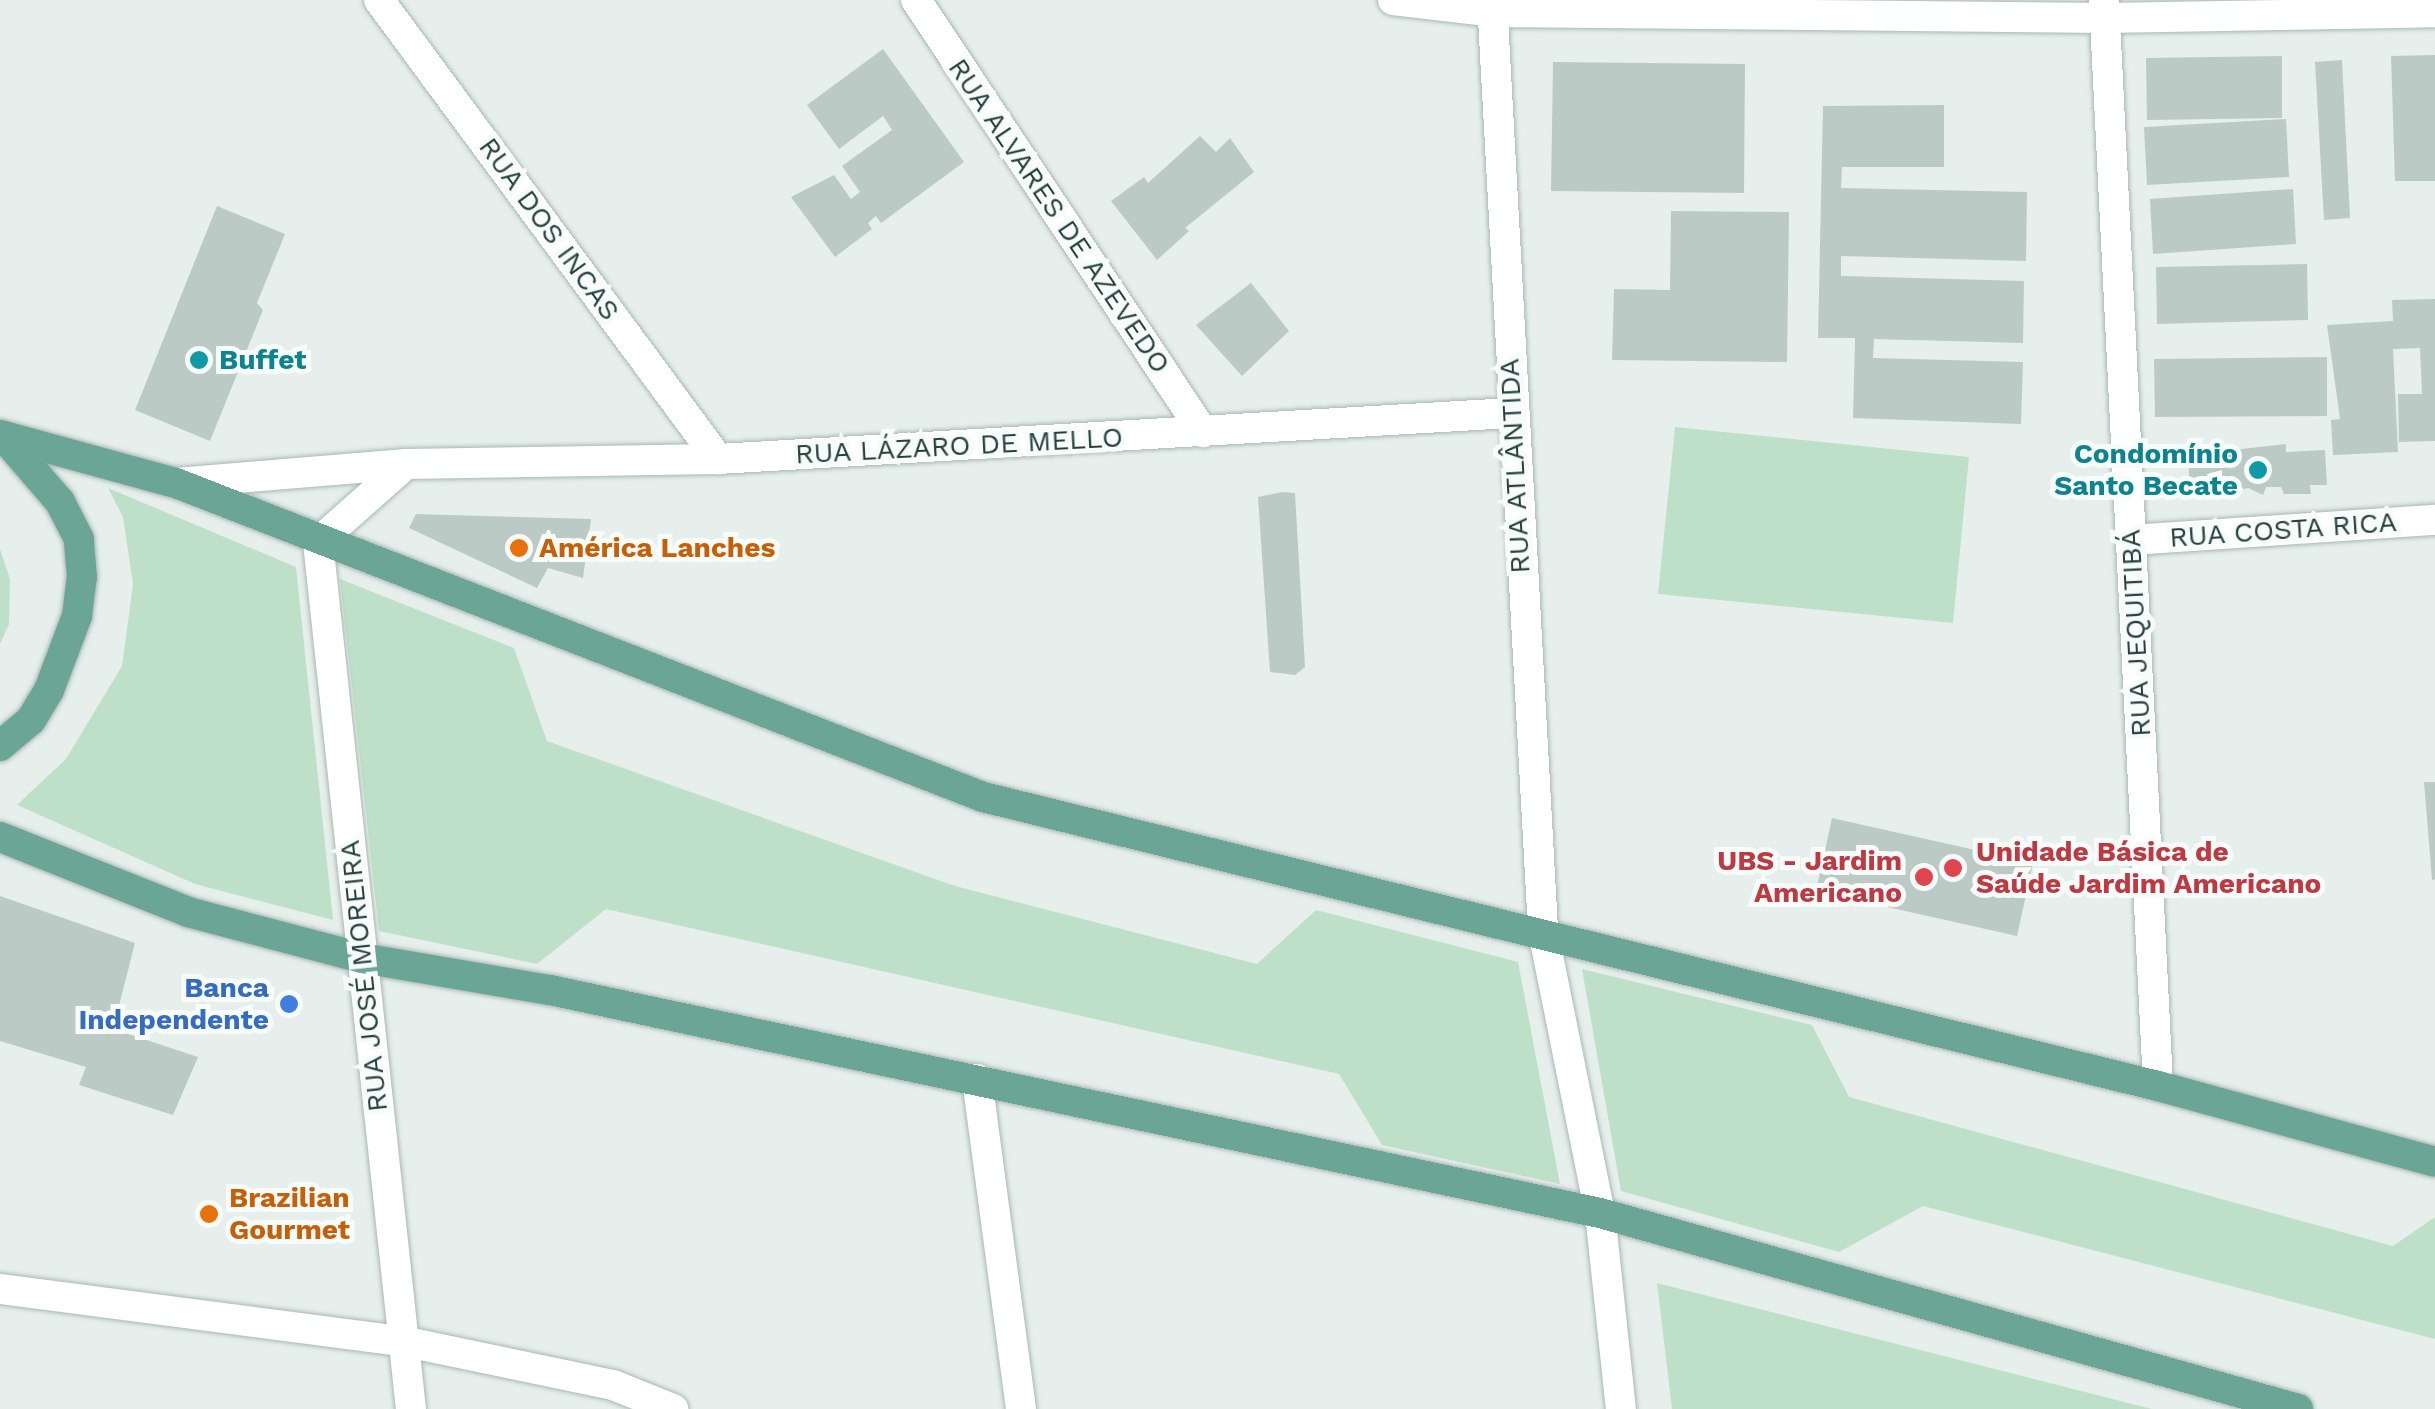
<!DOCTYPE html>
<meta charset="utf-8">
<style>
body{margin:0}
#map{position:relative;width:2435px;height:1409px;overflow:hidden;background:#e6efeb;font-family:"Work Sans",sans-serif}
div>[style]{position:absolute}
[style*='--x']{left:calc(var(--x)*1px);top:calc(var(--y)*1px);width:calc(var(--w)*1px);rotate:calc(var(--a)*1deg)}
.green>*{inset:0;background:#bfe0c8}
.building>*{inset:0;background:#bbcac4}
.roads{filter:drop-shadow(0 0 2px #a8b8b2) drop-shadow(0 0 2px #a8b8b2)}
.minor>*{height:30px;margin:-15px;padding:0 15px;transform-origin:15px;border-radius:15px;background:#fff}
.major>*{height:30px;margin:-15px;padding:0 15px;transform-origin:15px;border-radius:15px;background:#6aa596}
.dots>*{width:28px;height:28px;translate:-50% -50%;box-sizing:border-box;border:5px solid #f7fbf9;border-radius:50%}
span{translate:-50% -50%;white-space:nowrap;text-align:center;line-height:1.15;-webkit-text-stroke:10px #f7fbf9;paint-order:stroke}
.street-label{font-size:28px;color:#24423a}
.culture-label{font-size:28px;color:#0d838f;font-weight:700}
.left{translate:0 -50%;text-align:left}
.right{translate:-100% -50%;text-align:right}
.food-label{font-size:28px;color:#c56008;font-weight:700}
.health-label{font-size:28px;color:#be3a42;font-weight:700}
.shop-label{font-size:28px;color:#366cbe;font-weight:700}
</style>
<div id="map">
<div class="green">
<div style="clip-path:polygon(1675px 427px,1969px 457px,1953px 623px,1658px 594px)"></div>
<div style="clip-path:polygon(108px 488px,296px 567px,333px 920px,195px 884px,17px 805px,66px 759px,122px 666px,133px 584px,123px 517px)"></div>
<div style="clip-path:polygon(0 549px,10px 579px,9px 624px,0 644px)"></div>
<div style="clip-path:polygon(340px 579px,514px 648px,547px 741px,955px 886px,1257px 964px,1316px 910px,1518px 962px,1560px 1184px,1382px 1145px,1339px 1074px,606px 909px,537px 964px,379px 931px)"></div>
<div style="clip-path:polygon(1582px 969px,1812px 1025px,1849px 1097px,2393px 1246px,2435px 1217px,2435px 1339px,1923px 1206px,1839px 1252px,1621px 1191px)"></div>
<div style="clip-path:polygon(1657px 1283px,2152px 1409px,1672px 1409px)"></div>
</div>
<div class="building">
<div style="clip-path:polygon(883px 49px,964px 162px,881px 223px,876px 216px,868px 223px,872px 229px,835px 257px,791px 197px,834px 175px,851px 199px,860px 192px,842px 166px,892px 130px,883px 116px,839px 149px,807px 105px)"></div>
<div style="clip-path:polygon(2435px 55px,2435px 181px,2395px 181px,2391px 56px)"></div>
<div style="clip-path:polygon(2282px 56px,2282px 118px,2147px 120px,2146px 58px)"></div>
<div style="clip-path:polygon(2342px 60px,2350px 218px,2324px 220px,2315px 62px)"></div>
<div style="clip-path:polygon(1553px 62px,1745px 64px,1744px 193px,1551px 191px)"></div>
<div style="clip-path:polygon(1944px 105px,1944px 167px,1842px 167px,1841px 188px,2027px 192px,2026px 261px,1841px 256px,1841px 276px,2024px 281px,2023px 343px,1874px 339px,1873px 358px,2023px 362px,2021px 424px,1853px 418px,1855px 338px,1818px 338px,1823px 106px)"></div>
<div style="clip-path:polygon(2286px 119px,2289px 177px,2147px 185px,2144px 127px)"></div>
<div style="clip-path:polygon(1200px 136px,1216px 152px,1230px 138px,1254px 172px,1185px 228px,1189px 231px,1157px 260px,1111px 201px,1144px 177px,1148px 183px)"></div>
<div style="clip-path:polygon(2293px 189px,2296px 244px,2153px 254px,2150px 199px)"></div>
<div style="clip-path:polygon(217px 206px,285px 234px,257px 303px,263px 310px,210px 441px,135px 410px)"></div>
<div style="clip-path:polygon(1671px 211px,1789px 212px,1787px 362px,1612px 360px,1614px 289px,1670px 290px)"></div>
<div style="clip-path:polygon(2307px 264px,2308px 320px,2157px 324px,2156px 267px)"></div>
<div style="clip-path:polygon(1251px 283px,1289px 331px,1242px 376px,1196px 325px)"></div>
<div style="clip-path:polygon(2435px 299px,2435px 441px,2399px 442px,2398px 394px,2422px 394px,2420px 348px,2393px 349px,2398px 452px,2333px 455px,2331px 420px,2340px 419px,2327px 325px,2393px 321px,2392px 300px)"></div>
<div style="clip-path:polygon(2327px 357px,2327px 416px,2155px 417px,2154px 359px)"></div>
<div style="clip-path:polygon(2286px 444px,2286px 452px,2325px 450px,2327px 485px,2310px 485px,2311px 494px,2284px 494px,2281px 487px,2266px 487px,2263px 495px,2248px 488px,2207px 497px,2207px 489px,2190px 491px,2188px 455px)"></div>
<div style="clip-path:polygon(1282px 492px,1295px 493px,1305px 667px,1295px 675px,1270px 672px,1258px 497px)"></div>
<div style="clip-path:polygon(416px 514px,591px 519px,583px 578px,548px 568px,537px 588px,409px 528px)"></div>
<div style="clip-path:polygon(2424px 782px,2435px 782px,2435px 879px,2432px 880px)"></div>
<div style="clip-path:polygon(1832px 818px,2033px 863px,2017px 936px,1816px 891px)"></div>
<div style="clip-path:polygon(0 896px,135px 943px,113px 1029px,198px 1057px,173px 1115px,79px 1085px,86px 1067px,0 1041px)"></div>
<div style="clip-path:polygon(282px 994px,301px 1001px,297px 1015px,277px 1008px)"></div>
</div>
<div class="roads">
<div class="minor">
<div style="--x:379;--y:0;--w:571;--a:53.55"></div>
<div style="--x:916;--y:0;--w:519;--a:56.4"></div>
<div style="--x:1393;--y:0;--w:101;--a:6.8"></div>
<div style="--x:1493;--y:12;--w:612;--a:0.56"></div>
<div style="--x:2105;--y:18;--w:330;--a:-1"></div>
<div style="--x:1492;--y:0;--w:932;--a:86.86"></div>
<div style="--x:1543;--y:931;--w:288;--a:78.6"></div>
<div style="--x:1600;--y:1213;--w:197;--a:83.9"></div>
<div style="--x:2104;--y:0;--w:1087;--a:87.15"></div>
<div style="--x:406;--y:464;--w:118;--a:138.4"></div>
<div style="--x:318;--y:542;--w:872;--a:83.88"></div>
<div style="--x:176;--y:483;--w:231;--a:-4.7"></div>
<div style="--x:406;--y:464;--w:312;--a:-0.9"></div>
<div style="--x:718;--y:459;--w:794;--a:-3.32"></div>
<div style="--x:2131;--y:540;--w:305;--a:-3.8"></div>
<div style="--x:977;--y:1079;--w:333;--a:82.4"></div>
<div style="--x:0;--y:1289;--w:405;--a:7.4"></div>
<div style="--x:402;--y:1341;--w:216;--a:11.8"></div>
<div style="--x:613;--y:1385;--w:65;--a:21.8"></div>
</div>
<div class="major">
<div style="--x:0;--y:435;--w:182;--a:15.3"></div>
<div style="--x:176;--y:483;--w:866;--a:21.26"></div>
<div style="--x:983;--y:797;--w:1210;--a:13.82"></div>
<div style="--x:2158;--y:1086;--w:287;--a:15.3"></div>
<div style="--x:0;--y:746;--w:40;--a:-40"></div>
<div style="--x:31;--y:720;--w:35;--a:-59"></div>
<div style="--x:49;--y:690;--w:79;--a:-69.3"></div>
<div style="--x:77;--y:616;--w:39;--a:-83"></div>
<div style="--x:82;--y:577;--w:38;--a:-95"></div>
<div style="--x:79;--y:539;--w:42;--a:-117.2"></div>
<div style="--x:60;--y:502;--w:87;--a:-130.8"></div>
<div style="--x:0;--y:837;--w:202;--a:21.7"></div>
<div style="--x:188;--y:912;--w:180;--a:14.8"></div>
<div style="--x:362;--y:958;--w:191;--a:9.7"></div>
<div style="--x:550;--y:990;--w:1073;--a:11.99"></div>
<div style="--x:1600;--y:1213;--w:725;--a:15.68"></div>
</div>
</div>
<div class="dots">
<div style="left:199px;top:360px;background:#0f9aa8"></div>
<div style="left:2258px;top:470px;background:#0f9aa8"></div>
<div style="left:519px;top:548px;background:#e8710a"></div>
<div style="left:1953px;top:868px;background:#e0444e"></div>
<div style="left:1924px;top:877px;background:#e0444e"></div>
<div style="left:289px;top:1004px;background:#3f7fe0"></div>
<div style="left:209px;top:1214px;background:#e8710a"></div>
</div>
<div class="street-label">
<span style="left:1059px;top:216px;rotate:56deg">RUA ALVARES DE AZEVEDO</span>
<span style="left:549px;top:229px;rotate:54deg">RUA DOS INCAS</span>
<span style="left:959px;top:446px;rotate:-3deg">RUA LÁZARO DE MELLO</span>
<span style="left:1515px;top:466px;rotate:-93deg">RUA ATLÂNTIDA</span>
<span style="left:2283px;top:530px;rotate:-4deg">RUA COSTA RICA</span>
<span style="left:2136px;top:633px;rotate:-93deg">RUA JEQUITIBÁ</span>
<span style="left:364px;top:976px;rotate:-96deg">RUA JOSÉ MOREIRA</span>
</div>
<div class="culture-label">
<span class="left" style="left:219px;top:360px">Buffet</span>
<span class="right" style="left:2238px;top:470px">Condomínio<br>Santo Becate</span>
</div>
<div class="food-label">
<span class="left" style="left:539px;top:548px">América Lanches</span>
<span class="left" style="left:229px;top:1214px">Brazilian<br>Gourmet</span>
</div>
<div class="health-label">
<span class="left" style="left:1976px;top:868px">Unidade Básica de<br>Saúde Jardim Americano</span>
<span class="right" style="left:1902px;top:877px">UBS - Jardim<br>Americano</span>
</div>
<div class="shop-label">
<span class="right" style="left:269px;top:1004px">Banca<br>Independente</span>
</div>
</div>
